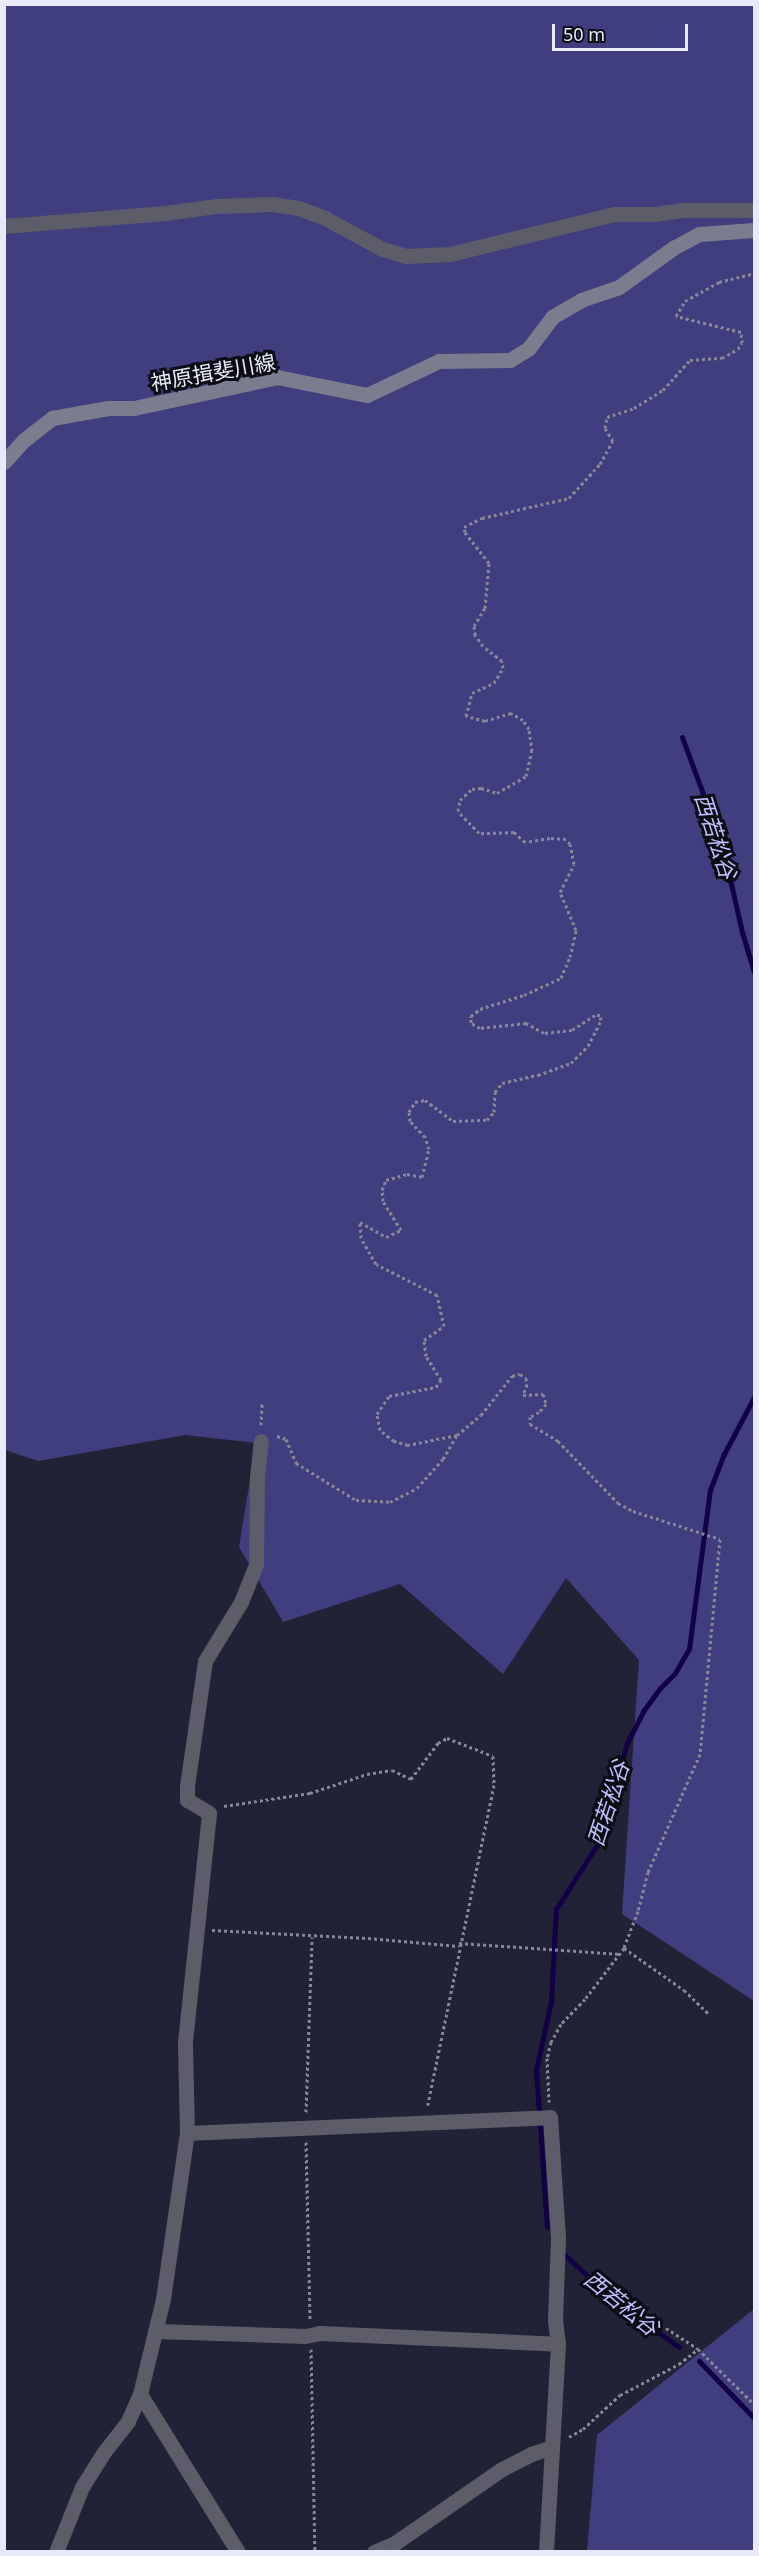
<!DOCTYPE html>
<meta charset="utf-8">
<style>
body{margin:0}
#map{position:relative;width:759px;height:2556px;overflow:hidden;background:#212236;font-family:"Noto Sans","Noto Sans JP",sans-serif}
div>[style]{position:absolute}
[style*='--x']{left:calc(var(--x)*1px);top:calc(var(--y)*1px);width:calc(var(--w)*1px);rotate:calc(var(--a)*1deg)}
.green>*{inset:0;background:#403e7e}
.stream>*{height:5px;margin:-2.5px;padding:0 2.5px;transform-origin:2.5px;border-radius:2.5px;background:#120145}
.path>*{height:3px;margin-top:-1.5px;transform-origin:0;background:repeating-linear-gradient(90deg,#868798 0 3px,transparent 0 6px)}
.minor>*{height:15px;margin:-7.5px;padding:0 7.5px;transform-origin:7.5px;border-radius:7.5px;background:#5c5d68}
.secondary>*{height:15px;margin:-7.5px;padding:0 7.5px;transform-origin:7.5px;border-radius:7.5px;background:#7b7d8e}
span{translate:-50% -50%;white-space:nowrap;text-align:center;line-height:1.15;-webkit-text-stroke:6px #0c0c15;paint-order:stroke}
.street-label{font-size:21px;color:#e9eaf9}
.water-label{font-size:22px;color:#bcc0fd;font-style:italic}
.frame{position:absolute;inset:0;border:6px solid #e9eaf9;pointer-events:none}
.scale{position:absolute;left:552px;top:24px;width:136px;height:27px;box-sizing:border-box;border:3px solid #e9eaf9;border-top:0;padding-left:8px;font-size:18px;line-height:21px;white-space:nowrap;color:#e9eaf9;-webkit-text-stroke:4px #0c0c15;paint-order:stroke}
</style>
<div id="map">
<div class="green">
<div style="clip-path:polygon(5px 5px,754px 5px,754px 2001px,622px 1914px,639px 1660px,566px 1578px,503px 1674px,400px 1584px,283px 1622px,239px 1547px,256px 1443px,185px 1435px,38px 1461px,5px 1450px)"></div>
<div style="clip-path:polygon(754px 2309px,754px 2551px,587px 2551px,597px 2435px)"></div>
</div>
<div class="stream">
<div style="--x:682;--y:737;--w:118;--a:69.7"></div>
<div style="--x:723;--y:848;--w:86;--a:77.3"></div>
<div style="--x:742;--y:932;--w:42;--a:73.3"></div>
<div style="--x:547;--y:2227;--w:157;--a:-94"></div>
<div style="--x:536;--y:2070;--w:71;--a:-77.7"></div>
<div style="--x:551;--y:2001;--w:92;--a:-86.9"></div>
<div style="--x:556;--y:1909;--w:76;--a:-57.4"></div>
<div style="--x:597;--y:1845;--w:106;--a:-73.6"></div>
<div style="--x:627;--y:1743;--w:37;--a:-63"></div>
<div style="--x:644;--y:1710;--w:27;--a:-54"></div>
<div style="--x:660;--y:1688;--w:21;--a:-45"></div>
<div style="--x:675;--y:1673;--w:28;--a:-60"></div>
<div style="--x:689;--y:1649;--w:160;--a:-82.5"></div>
<div style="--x:710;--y:1490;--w:39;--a:-69"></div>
<div style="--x:724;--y:1454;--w:64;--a:-62.2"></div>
<div style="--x:566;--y:2256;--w:72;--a:42.8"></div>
<div style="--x:619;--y:2305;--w:73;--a:35"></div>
<div style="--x:699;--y:2361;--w:79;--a:46"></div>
</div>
<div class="path">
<div style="--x:261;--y:1425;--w:22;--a:-87"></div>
<div style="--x:457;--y:1435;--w:50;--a:168.5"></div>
<div style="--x:408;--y:1445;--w:15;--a:-164"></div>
<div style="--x:394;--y:1441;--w:18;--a:-142"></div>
<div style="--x:380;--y:1430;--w:16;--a:-101"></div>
<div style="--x:377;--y:1414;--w:22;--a:-56"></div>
<div style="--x:389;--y:1396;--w:48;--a:-10.8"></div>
<div style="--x:436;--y:1387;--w:9;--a:-54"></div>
<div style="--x:441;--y:1380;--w:28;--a:-122"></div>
<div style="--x:426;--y:1356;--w:16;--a:-97"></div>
<div style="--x:424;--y:1340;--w:24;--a:-35"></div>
<div style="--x:444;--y:1326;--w:32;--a:-103"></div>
<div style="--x:437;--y:1295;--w:68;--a:-153.1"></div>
<div style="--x:376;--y:1264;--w:30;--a:-120"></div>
<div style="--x:361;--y:1238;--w:16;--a:-94"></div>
<div style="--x:360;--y:1222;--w:30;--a:30"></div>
<div style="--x:386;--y:1237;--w:17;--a:-25"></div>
<div style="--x:401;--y:1230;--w:34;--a:-122"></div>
<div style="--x:383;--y:1201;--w:11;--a:-95"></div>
<div style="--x:382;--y:1190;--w:11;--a:-68"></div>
<div style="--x:386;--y:1180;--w:22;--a:-16"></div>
<div style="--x:407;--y:1174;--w:15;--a:11"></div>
<div style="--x:422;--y:1177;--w:29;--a:-76"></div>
<div style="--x:429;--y:1149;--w:13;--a:-108"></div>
<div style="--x:425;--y:1137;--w:22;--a:-133"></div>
<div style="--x:410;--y:1121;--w:9;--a:-96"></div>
<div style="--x:409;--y:1112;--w:12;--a:-59"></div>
<div style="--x:415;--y:1102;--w:10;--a:-11"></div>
<div style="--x:425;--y:1100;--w:35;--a:37"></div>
<div style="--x:453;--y:1121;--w:34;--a:-2"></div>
<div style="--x:487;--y:1120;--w:11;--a:-49"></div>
<div style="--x:494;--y:1112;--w:20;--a:-87"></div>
<div style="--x:495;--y:1092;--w:11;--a:-52"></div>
<div style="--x:502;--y:1083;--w:37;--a:-13"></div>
<div style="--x:538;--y:1075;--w:35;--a:-20"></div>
<div style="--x:571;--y:1063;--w:24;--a:-45"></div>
<div style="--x:588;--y:1046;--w:29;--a:-63"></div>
<div style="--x:601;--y:1020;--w:5;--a:-101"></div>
<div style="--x:600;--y:1015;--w:5;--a:180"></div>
<div style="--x:595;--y:1015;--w:27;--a:147"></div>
<div style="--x:572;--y:1030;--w:28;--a:174"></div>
<div style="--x:544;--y:1033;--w:21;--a:-151"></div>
<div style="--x:526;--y:1023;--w:46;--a:173.8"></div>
<div style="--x:480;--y:1028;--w:10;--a:-151"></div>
<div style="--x:471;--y:1023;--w:7;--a:-90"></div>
<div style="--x:471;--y:1016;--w:11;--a:-38"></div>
<div style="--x:480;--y:1009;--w:46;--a:-17.7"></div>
<div style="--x:524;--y:995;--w:41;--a:-24.7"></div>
<div style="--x:561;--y:978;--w:23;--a:-67"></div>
<div style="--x:570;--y:957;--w:28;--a:-77"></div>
<div style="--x:576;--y:930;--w:41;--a:-112.8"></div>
<div style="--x:560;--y:892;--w:31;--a:-63"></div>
<div style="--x:574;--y:864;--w:20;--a:-101"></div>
<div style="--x:570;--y:844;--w:6;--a:-129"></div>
<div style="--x:566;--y:839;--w:16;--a:-176"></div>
<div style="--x:550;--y:838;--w:25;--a:171"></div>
<div style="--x:525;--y:842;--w:15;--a:-138"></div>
<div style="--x:514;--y:832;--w:35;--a:178"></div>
<div style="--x:479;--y:833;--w:30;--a:-134"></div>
<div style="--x:458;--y:811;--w:11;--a:-80"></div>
<div style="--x:460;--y:800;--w:16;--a:-43"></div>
<div style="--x:472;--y:789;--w:9;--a:-6"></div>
<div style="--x:481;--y:788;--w:17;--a:17"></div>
<div style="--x:497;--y:793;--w:34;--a:-30"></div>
<div style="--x:526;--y:776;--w:26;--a:-77"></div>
<div style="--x:532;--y:751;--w:22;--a:-98"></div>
<div style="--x:529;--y:729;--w:11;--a:-124"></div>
<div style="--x:523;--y:720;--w:14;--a:-150"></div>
<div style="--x:511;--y:713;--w:27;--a:163"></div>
<div style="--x:485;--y:721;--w:20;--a:-165"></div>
<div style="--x:466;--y:716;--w:24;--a:-75"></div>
<div style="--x:472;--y:693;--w:24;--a:-24"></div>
<div style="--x:494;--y:683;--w:17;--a:-59"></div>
<div style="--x:503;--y:668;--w:7;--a:-98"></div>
<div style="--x:502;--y:661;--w:24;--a:-142"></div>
<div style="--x:483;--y:646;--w:14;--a:-126"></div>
<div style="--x:475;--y:635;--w:9;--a:-96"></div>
<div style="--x:474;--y:626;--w:21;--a:-59"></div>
<div style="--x:485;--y:608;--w:45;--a:-84.9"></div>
<div style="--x:489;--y:563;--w:39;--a:-128"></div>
<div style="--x:465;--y:532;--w:5;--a:-101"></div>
<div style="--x:464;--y:527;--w:20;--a:-27"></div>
<div style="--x:482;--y:518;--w:89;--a:-12.9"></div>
<div style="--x:569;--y:498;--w:46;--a:-47.6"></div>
<div style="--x:600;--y:464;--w:26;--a:-61"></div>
<div style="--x:613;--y:441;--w:15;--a:-122"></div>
<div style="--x:605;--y:428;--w:11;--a:-80"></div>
<div style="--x:607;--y:417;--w:28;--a:-18"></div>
<div style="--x:634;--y:408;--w:34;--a:-32"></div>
<div style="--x:663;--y:390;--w:40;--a:-48"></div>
<div style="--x:690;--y:360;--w:32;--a:-4"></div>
<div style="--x:722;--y:358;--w:18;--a:-29"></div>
<div style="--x:738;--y:349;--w:7;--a:-56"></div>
<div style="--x:742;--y:343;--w:11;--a:-95"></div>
<div style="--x:741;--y:332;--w:67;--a:-166.2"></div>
<div style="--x:676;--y:316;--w:17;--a:-59"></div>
<div style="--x:685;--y:301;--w:39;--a:-29"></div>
<div style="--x:719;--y:282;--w:36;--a:-14"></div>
<div style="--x:277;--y:1436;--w:9;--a:18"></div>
<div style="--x:286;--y:1439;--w:26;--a:67"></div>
<div style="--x:296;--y:1463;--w:70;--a:31.7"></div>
<div style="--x:356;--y:1500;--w:34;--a:3"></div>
<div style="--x:390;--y:1502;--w:30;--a:-27"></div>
<div style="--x:417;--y:1488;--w:39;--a:-48"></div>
<div style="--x:443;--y:1459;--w:28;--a:-60"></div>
<div style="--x:457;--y:1435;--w:31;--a:-40"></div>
<div style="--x:481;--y:1415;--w:50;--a:-51.5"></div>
<div style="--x:512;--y:1376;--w:8;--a:-14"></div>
<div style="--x:520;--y:1374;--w:7;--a:34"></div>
<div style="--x:526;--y:1378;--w:6;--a:81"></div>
<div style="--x:527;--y:1384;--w:12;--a:110"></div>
<div style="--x:523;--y:1395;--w:20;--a:-3"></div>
<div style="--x:543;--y:1394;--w:10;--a:73"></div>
<div style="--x:546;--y:1404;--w:11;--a:131"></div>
<div style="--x:539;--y:1412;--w:10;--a:151"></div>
<div style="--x:530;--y:1417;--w:7;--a:90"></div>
<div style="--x:530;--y:1424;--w:33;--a:31"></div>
<div style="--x:558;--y:1441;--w:86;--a:45.9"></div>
<div style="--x:618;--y:1503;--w:17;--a:28"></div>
<div style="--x:633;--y:1511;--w:91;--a:17.8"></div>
<div style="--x:720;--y:1539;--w:216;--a:95.3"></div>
<div style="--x:700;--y:1754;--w:129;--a:113.8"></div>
<div style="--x:648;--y:1872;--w:40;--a:104.4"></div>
<div style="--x:638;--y:1911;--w:40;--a:111"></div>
<div style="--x:624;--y:1948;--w:64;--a:127.4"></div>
<div style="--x:585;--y:1999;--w:35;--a:134"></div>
<div style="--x:561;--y:2024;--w:21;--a:119"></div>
<div style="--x:551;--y:2042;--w:16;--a:104"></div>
<div style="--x:547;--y:2058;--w:44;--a:87.4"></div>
<div style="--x:224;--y:1806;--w:87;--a:-8.6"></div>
<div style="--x:310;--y:1793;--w:60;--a:-18.4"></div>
<div style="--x:367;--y:1774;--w:25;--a:-9"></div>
<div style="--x:392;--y:1770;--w:21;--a:25"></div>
<div style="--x:411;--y:1779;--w:45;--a:-53.1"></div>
<div style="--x:438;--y:1743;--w:10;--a:-29"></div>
<div style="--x:447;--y:1738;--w:49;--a:21.4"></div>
<div style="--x:493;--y:1756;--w:29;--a:88"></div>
<div style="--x:494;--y:1785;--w:327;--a:101.7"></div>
<div style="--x:212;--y:1930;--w:156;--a:2.9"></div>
<div style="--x:368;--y:1938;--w:91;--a:5"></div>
<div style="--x:459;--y:1943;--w:162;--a:3.9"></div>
<div style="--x:624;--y:1948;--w:73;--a:35"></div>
<div style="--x:684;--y:1990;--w:36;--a:44"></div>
<div style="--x:306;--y:2112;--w:175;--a:-88"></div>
<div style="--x:306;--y:2142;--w:177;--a:88.7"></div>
<div style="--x:666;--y:2328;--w:38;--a:33"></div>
<div style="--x:698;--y:2349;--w:78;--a:44.5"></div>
<div style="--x:311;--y:2349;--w:203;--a:88.9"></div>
<div style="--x:569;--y:2437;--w:16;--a:-30"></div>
<div style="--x:583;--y:2429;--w:50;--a:-42.6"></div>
<div style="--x:620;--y:2395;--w:67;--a:-27.7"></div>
<div style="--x:679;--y:2364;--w:24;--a:-38"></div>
</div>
<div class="minor">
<div style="--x:4;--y:226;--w:162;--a:-4.6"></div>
<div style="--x:165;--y:213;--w:51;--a:-7.8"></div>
<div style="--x:216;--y:206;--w:57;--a:-2"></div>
<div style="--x:273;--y:204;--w:25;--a:9"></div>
<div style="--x:298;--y:208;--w:29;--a:20"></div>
<div style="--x:325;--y:218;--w:65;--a:28.5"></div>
<div style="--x:382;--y:249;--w:25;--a:16"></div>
<div style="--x:406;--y:256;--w:44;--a:-2.6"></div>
<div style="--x:450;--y:254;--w:169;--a:-13.7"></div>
<div style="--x:614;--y:214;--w:40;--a:0"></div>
<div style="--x:654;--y:214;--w:29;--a:-8"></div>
<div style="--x:683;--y:210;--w:71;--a:0"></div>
<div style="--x:187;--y:2133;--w:363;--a:-2.5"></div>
<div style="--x:550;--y:2117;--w:121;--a:86.2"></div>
<div style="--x:558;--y:2238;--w:82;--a:92.1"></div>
<div style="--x:555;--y:2320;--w:24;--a:83"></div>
<div style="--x:558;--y:2344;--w:208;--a:93.3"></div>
<div style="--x:156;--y:2331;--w:149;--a:1.9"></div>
<div style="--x:305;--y:2336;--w:15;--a:-11"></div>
<div style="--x:320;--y:2333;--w:238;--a:2.6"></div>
<div style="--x:56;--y:2552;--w:70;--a:-68.2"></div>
<div style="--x:82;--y:2487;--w:41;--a:-57.8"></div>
<div style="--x:104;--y:2452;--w:39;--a:-52"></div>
<div style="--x:128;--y:2421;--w:30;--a:-66"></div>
<div style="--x:238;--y:2552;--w:186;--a:-121.8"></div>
<div style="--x:140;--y:2394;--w:98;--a:-76.4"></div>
<div style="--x:163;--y:2299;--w:168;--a:-81.8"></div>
<div style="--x:187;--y:2133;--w:91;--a:-91.3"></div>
<div style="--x:185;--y:2042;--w:230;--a:-84"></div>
<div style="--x:209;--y:1813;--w:26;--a:-149"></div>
<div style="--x:187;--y:1800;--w:14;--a:-90"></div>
<div style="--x:187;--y:1786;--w:126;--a:-81.8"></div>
<div style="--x:205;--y:1661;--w:69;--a:-58.6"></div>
<div style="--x:241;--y:1602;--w:40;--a:-68"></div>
<div style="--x:256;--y:1565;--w:88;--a:-89.3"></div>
<div style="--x:257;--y:1477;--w:36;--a:-84"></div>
<div style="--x:374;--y:2552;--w:23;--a:-23"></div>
<div style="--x:395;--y:2543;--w:130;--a:-34.7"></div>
<div style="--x:502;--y:2469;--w:33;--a:-27"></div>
<div style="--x:531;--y:2454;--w:22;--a:-18"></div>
</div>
<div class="secondary">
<div style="--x:4;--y:462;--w:30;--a:-48"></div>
<div style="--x:24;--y:440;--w:36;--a:-38"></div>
<div style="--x:52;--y:418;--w:57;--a:-10.1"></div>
<div style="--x:108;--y:408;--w:26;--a:0"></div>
<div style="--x:134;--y:408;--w:146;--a:-12.2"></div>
<div style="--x:277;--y:377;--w:92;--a:11.3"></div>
<div style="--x:367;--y:395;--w:80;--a:-25.3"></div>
<div style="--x:439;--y:361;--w:71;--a:-0.8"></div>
<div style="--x:510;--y:360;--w:22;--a:-32"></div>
<div style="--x:529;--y:348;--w:39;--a:-53"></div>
<div style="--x:552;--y:317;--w:34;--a:-30"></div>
<div style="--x:581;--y:300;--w:40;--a:-18.9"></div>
<div style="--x:619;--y:287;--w:67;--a:-35.8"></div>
<div style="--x:673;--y:248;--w:30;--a:-28"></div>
<div style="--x:699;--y:234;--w:55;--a:-4.2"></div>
</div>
<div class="street-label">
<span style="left:213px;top:372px;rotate:-10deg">神原揖斐川線</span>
</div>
<div class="water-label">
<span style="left:716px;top:836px;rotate:72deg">西若松谷</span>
<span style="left:608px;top:1803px;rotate:-72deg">西若松谷</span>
<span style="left:622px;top:2303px;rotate:39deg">西若松谷</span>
</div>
<div class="frame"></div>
<div class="scale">50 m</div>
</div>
